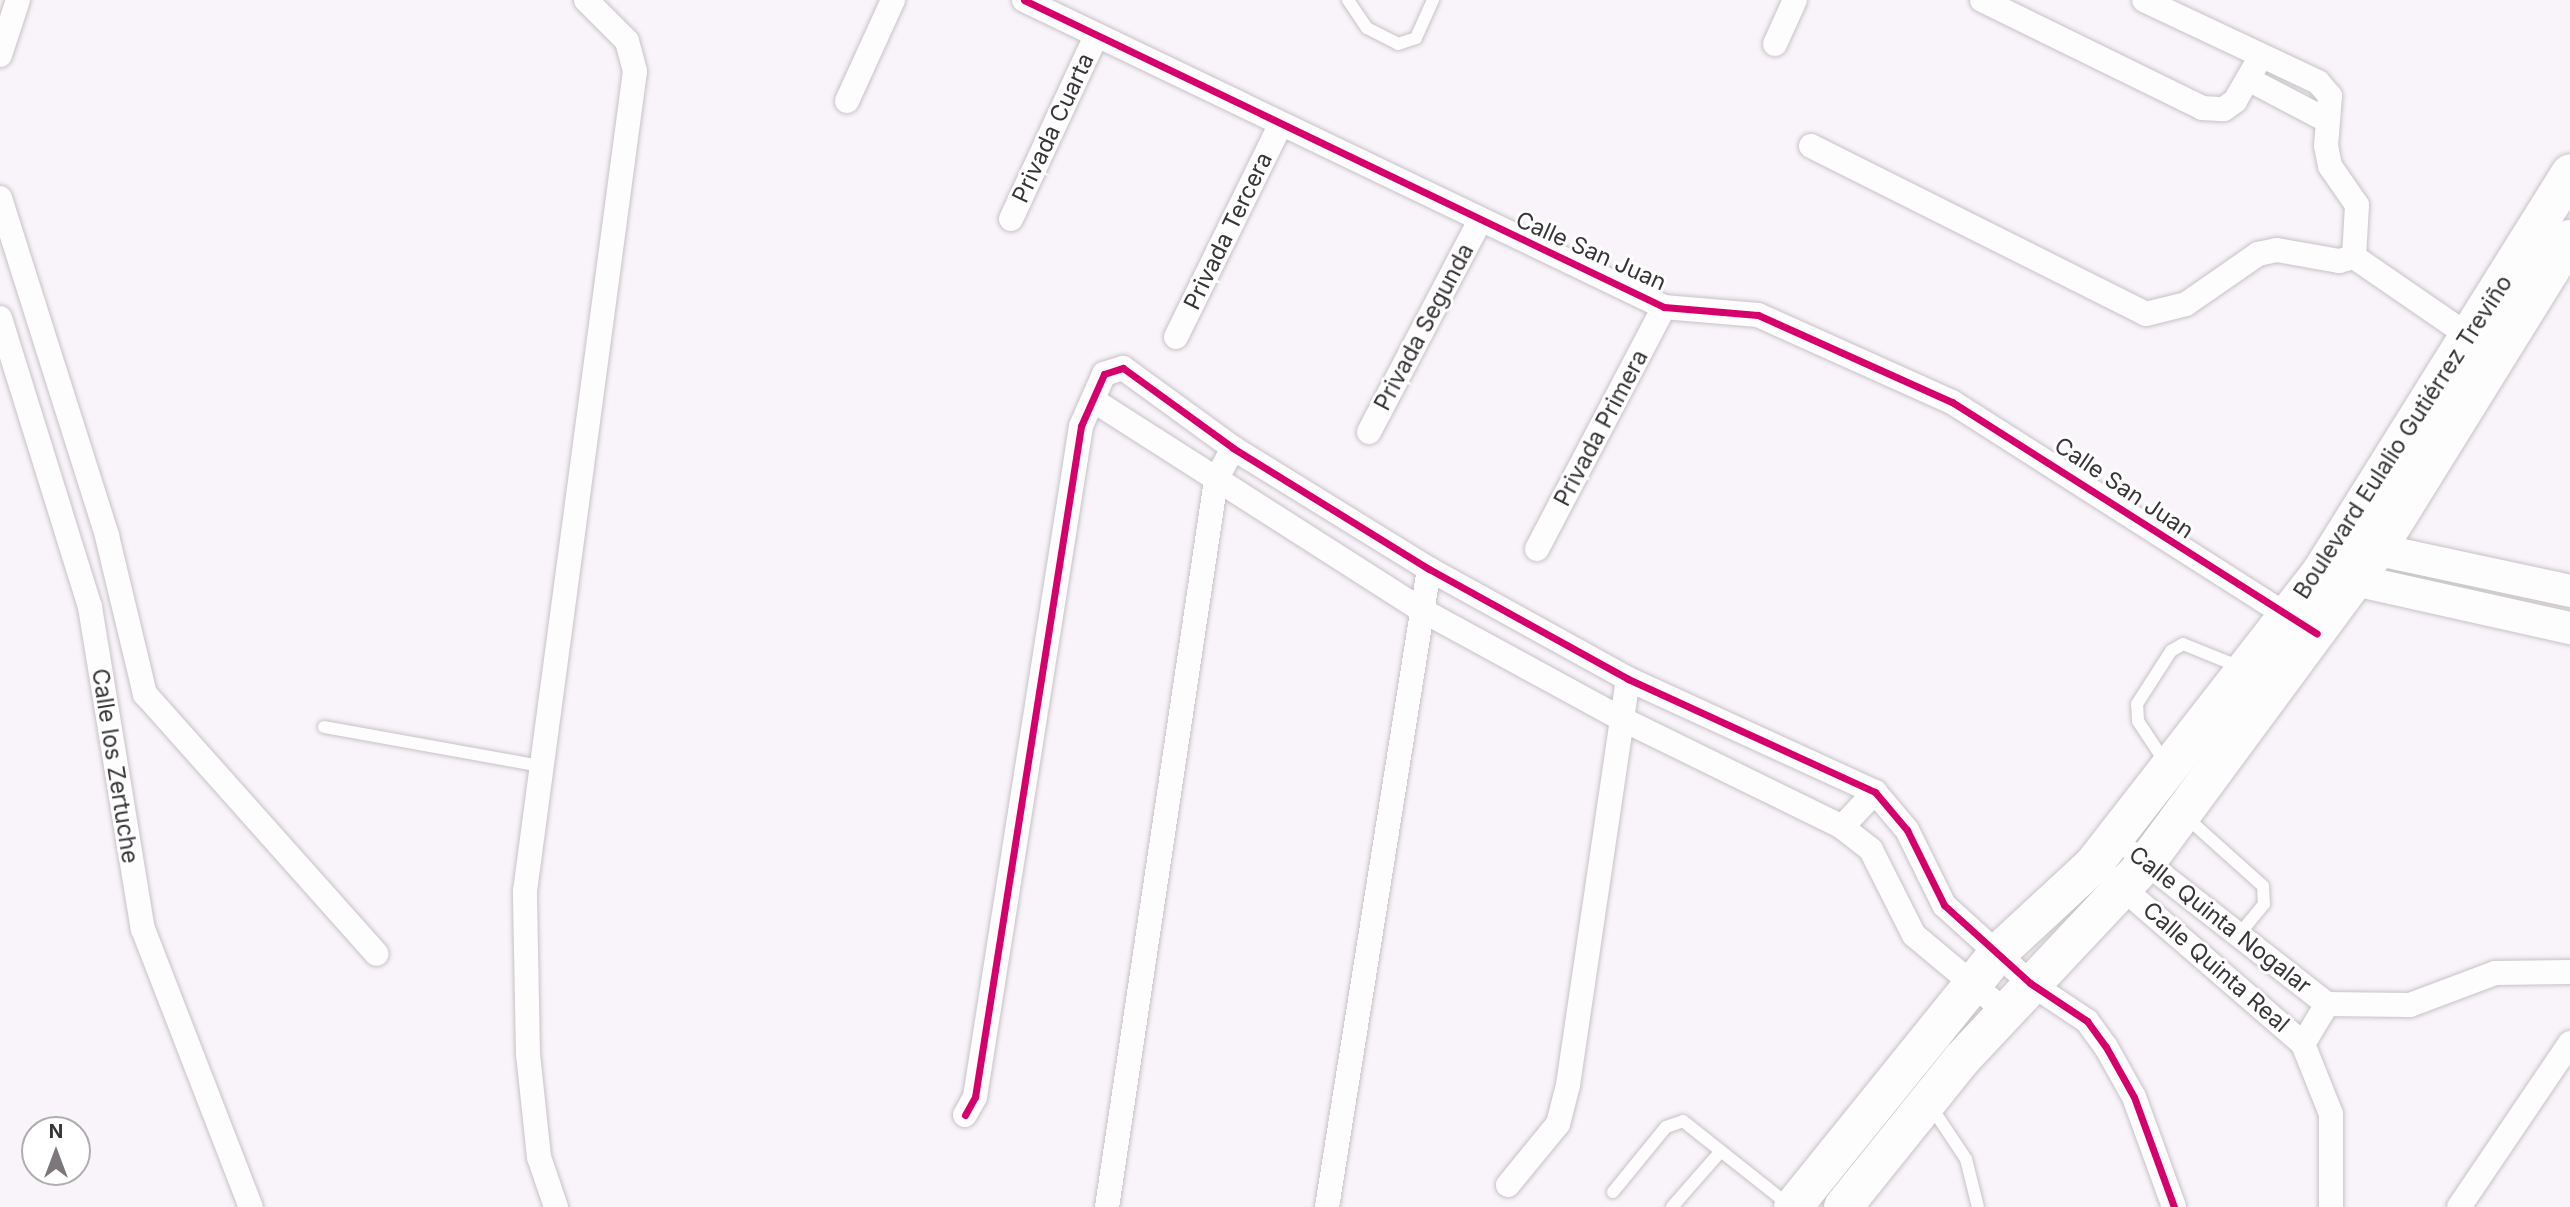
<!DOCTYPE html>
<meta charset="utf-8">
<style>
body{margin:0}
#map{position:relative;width:2570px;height:1207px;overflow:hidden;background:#f9f4f9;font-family:Inter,sans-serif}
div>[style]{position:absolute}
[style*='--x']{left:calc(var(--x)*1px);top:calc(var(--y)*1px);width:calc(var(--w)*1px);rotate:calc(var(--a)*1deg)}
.roads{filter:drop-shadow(0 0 2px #c6c2c6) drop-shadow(0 0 2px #c6c2c6)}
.service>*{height:12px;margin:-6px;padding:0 6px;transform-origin:6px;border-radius:6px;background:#fefdfe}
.minor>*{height:24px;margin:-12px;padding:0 12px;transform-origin:12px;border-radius:12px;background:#fefdfe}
.tertiary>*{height:32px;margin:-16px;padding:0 16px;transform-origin:16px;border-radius:16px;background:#fefdfe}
.primary>*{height:38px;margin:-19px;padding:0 19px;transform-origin:19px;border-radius:19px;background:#fefdfe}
.cycleway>*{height:7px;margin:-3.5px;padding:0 3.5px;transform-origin:3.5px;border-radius:3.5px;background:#d6006c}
span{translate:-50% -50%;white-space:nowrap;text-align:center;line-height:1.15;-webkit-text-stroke:6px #fff;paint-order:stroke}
.street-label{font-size:23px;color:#373437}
.north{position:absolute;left:21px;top:1116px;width:70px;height:70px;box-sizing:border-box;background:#fff;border:2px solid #afaeaf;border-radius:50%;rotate:0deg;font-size:19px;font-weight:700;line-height:28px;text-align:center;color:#373437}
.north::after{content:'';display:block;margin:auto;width:24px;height:32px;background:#7b777b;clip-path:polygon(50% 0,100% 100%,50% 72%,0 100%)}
</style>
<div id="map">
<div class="roads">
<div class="service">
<div style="--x:1348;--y:0;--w:34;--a:56"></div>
<div style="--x:1367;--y:28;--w:35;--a:27"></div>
<div style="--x:1398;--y:44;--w:19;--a:-18"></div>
<div style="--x:1416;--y:38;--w:42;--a:-65.9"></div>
<div style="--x:324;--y:727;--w:219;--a:10.2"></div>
<div style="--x:2165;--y:762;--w:49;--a:-123.4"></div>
<div style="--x:2138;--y:721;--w:17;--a:-93"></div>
<div style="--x:2137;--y:704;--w:63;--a:-57.3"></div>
<div style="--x:2171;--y:651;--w:14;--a:-30"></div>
<div style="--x:2183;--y:644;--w:61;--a:22"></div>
<div style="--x:2186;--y:817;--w:103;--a:41.9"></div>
<div style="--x:2263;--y:886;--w:18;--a:87"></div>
<div style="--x:2264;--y:904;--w:43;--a:129.3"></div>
<div style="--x:1930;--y:1105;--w:65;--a:56.3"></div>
<div style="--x:1966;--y:1159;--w:49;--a:76"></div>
<div style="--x:1613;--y:1192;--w:84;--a:-50.8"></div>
<div style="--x:1666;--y:1127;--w:18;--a:-19"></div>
<div style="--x:1683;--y:1121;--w:135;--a:38.4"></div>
<div style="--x:1672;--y:1207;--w:74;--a:-48.8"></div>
</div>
<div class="minor">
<div style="--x:1024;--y:0;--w:710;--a:25.63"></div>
<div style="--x:1664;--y:307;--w:94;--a:4.9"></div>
<div style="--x:1758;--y:315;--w:213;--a:24.2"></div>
<div style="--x:1952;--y:402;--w:411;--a:32.5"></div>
<div style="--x:1982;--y:0;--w:245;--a:26.1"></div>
<div style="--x:2202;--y:108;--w:22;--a:3"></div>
<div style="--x:2224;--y:109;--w:14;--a:-36"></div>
<div style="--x:2235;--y:101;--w:52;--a:-60"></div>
<div style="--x:1775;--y:44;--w:48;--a:-65.6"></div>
<div style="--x:0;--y:55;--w:58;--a:-71.9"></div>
<div style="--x:2248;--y:79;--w:88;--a:27.7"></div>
<div style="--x:847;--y:101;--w:111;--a:-65.5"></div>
<div style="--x:1811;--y:146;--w:375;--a:26.6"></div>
<div style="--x:2146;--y:314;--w:41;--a:-14"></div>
<div style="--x:2186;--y:304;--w:88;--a:-34.8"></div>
<div style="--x:2258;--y:254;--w:19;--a:-12"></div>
<div style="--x:2277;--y:250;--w:63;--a:10.1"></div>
<div style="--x:2339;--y:261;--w:16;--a:-15"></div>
<div style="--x:2354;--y:257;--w:52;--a:-86.7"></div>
<div style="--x:2357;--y:205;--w:47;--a:-124.7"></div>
<div style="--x:2330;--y:166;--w:20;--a:-101"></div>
<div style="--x:2326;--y:146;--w:50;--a:-85.4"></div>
<div style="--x:2330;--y:96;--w:18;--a:-131"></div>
<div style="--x:2318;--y:82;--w:192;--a:-154.8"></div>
<div style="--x:0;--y:198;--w:355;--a:72.4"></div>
<div style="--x:107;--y:536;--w:163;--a:76.5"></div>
<div style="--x:145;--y:694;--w:348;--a:48.3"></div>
<div style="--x:1011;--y:219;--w:200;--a:-65.1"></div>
<div style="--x:2354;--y:257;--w:140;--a:34.5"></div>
<div style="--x:0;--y:318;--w:303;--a:72.7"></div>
<div style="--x:90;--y:607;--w:326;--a:80.7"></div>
<div style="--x:143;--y:929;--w:298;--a:68.8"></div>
<div style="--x:1176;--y:337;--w:235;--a:-63.8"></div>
<div style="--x:1093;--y:400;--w:386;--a:32.6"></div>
<div style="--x:1418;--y:608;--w:232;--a:28.6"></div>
<div style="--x:1622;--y:719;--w:245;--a:26.1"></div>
<div style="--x:1842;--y:827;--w:37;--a:38"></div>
<div style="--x:1871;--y:850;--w:95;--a:63.2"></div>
<div style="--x:1914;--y:935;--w:119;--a:39.9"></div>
<div style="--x:1369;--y:432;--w:238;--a:-62.3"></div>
<div style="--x:1537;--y:549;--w:273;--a:-62.3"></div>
<div style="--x:1842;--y:827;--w:48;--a:-46.7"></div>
<div style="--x:2135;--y:854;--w:244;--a:38"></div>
<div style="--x:2327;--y:1004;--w:83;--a:0.7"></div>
<div style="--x:2410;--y:1005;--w:91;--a:-20.6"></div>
<div style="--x:2495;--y:973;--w:75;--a:-0.8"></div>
<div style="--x:2111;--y:878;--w:254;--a:40.8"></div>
<div style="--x:2303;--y:1044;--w:75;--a:68.2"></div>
<div style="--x:2331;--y:1114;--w:93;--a:90"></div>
<div style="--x:2303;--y:1044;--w:47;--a:-59"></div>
<div style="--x:965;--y:1115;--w:21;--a:-61"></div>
<div style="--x:975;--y:1097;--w:679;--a:-81.02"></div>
<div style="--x:1081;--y:426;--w:57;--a:-66.1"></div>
<div style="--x:1104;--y:374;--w:20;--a:-18"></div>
<div style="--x:1123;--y:368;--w:136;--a:36"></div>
<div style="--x:1233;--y:448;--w:230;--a:31.7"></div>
<div style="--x:1429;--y:569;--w:227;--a:28.9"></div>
<div style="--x:1628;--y:679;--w:272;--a:24.6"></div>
<div style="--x:1875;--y:792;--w:50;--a:49.9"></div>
<div style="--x:1907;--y:830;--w:84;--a:63.7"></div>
<div style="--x:1944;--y:905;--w:116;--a:42.2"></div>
<div style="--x:2030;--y:983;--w:69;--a:33.7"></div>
<div style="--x:2087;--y:1021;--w:32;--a:54"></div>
<div style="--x:2106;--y:1047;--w:57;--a:60.8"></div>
<div style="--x:2134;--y:1097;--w:117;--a:70"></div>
<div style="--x:1508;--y:1185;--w:79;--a:-50.7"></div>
<div style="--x:1558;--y:1124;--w:40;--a:-75.6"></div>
<div style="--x:1568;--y:1085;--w:410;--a:-81.6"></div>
<div style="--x:556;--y:1207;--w:53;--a:-108.8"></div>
<div style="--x:539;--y:1157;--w:104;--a:-96.1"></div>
<div style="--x:528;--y:1054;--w:163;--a:-91.1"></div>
<div style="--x:525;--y:891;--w:827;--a:-82.36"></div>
<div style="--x:635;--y:71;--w:31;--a:-105"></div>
<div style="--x:627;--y:41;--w:58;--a:-135"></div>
<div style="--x:1107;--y:1207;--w:735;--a:-81.47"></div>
<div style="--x:1216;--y:480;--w:36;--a:-62"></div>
<div style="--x:1327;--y:1207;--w:646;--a:-80.92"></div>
<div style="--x:2459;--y:1207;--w:198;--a:-55.9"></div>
</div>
<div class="tertiary">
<div style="--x:2356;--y:545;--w:219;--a:12.1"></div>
<div style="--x:2332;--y:575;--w:244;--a:12.6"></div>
</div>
<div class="primary">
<div style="--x:1793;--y:1207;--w:328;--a:-51.1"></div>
<div style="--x:1999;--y:952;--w:128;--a:-42.8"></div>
<div style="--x:2093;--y:865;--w:371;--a:-52.1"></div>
<div style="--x:2321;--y:572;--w:470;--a:-58"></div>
<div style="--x:1843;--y:1207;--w:190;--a:-51.2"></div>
<div style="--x:1962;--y:1059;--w:269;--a:-46.8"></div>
<div style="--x:2146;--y:863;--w:389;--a:-53.6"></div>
<div style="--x:2377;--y:550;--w:366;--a:-58.2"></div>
</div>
</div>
<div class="cycleway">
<div style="--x:1024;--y:0;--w:710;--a:25.63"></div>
<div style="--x:1664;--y:307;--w:94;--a:4.9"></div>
<div style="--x:1758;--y:315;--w:213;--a:24.2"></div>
<div style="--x:1952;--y:402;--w:432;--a:32.4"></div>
<div style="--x:965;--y:1115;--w:21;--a:-61"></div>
<div style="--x:975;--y:1097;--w:679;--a:-81.02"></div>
<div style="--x:1081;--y:426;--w:57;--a:-66.1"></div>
<div style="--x:1104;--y:374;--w:20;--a:-18"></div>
<div style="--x:1123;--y:368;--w:136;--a:36"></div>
<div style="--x:1233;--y:448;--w:230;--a:31.7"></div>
<div style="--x:1429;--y:569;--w:227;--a:28.9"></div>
<div style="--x:1628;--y:679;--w:272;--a:24.6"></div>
<div style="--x:1875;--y:792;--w:50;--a:49.9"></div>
<div style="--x:1907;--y:830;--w:84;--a:63.7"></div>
<div style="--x:1944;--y:905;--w:116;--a:42.2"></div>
<div style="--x:2030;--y:983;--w:69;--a:33.7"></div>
<div style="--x:2087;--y:1021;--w:32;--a:54"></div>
<div style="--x:2106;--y:1047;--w:57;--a:60.8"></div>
<div style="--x:2134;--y:1097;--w:117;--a:70"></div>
</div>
<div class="street-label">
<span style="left:1053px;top:128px;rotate:-65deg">Privada Cuarta</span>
<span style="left:1228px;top:231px;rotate:-64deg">Privada Tercera</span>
<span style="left:1591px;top:251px;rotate:24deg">Calle San Juan</span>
<span style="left:1424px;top:327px;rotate:-62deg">Privada Segunda</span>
<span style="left:1601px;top:428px;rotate:-62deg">Privada Primera</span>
<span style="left:2403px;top:437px;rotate:-57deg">Boulevard Eulalio Gutiérrez Treviño</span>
<span style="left:2124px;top:488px;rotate:34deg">Calle San Juan</span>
<span style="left:115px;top:766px;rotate:81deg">Calle los Zertuche</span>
<span style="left:2220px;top:920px;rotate:38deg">Calle Quinta Nogalar</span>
<span style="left:2216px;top:967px;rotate:41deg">Calle Quinta Real</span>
</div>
<div class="north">N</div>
</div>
